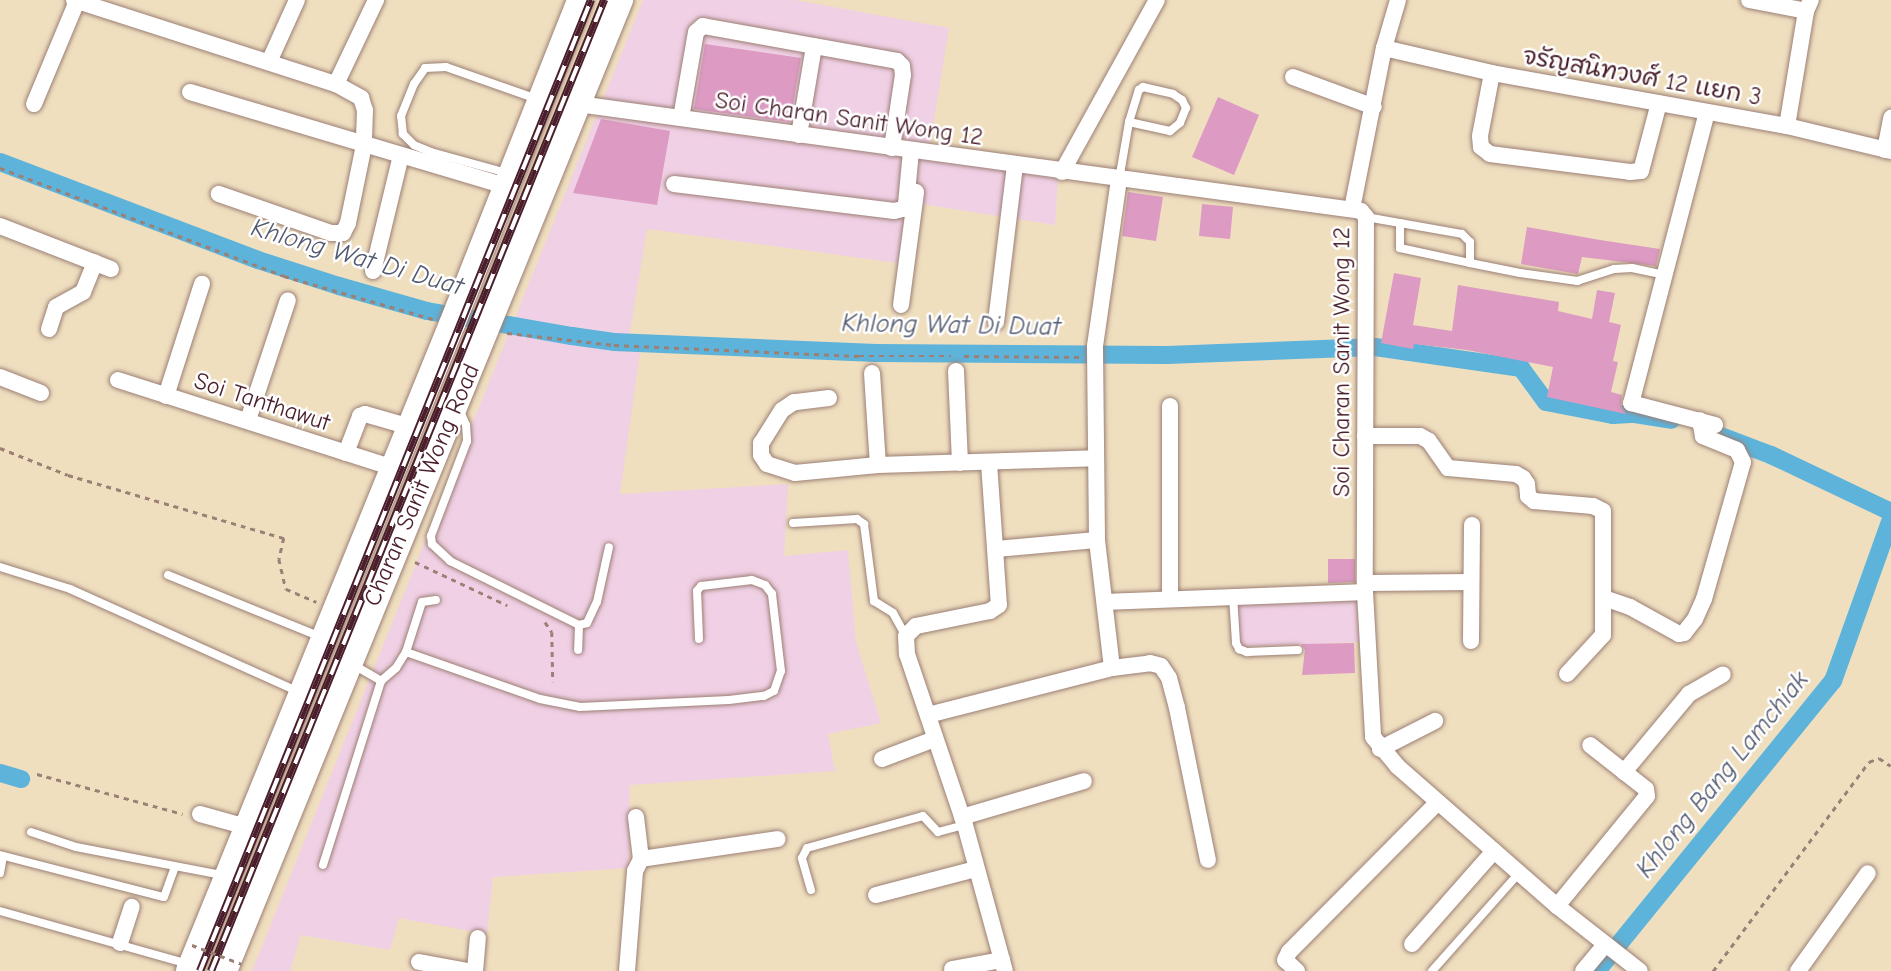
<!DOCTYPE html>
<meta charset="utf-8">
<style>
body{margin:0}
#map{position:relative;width:1891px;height:971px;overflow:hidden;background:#efdfbf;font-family:"Comic Neue","Playpen Sans Thai",sans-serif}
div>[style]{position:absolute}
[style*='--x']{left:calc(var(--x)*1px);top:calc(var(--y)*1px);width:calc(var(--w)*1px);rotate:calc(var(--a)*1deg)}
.built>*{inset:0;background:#f0d0e5}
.canal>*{height:18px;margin:-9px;padding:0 9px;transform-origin:9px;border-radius:9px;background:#5db3da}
.building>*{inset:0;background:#dd9bc3}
.path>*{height:2.5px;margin-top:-1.25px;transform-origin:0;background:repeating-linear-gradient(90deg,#9c7f75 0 5px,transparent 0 10px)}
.roads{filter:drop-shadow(0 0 2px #9c7f75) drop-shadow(0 0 2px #9c7f75)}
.lane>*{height:8px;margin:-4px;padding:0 4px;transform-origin:4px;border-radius:4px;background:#fff}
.street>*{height:16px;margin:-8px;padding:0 8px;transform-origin:8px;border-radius:8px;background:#fff}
.primary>*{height:26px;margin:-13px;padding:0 13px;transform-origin:13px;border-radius:13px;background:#fff}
.rail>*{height:8px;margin-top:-4px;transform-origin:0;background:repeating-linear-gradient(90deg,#fff 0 16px,#4a1f2b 0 32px);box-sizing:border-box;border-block:2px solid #4a1f2b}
.path-bridge>*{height:2.5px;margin-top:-1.25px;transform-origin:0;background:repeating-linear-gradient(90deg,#9c7f75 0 5px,transparent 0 10px)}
span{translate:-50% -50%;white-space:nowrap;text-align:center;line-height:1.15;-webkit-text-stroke:5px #fff;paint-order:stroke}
.street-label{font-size:24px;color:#4a1f2b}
.water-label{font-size:26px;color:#525a71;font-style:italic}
</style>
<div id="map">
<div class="built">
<div style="clip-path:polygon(643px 0,795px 0,949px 28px,930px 144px,1059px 162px,1055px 225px,922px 204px,913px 265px,647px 229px,627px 350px,640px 352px,620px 494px,788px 484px,784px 556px,848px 550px,856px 642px,881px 723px,828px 734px,835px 771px,630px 785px,629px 868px,493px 877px,487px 934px,399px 918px,390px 950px,301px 935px,290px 971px,252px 971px)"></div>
<div style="clip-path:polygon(1357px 601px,1359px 642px,1239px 647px,1237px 605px)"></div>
</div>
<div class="canal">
<div style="--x:0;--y:162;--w:276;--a:20.8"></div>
<div style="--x:258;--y:260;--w:85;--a:17.8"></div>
<div style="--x:339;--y:286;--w:91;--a:15.9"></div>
<div style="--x:427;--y:311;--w:147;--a:9.8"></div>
<div style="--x:572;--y:336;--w:42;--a:8.1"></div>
<div style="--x:614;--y:342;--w:262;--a:2.4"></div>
<div style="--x:876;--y:353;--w:291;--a:0.4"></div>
<div style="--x:1167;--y:355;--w:208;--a:-2.2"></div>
<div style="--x:1375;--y:347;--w:148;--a:8.2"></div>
<div style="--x:1521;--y:368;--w:42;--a:53.7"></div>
<div style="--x:1546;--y:402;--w:68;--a:11"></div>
<div style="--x:1613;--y:415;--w:22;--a:-3"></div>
<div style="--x:1635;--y:414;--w:37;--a:9"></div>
<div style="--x:1718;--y:435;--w:57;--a:20.7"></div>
<div style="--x:1771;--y:455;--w:133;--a:25.4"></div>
<div style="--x:0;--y:773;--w:22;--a:16"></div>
<div style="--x:1597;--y:971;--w:374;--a:-50.9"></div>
<div style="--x:1833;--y:681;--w:172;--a:-70.3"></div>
</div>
<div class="building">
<div style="clip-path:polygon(705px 44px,801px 58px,790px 122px,694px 109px)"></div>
<div style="clip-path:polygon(1218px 97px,1259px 115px,1234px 175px,1192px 157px)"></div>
<div style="clip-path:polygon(601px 119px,670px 131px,657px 205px,573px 193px)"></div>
<div style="clip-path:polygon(1128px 192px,1163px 197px,1156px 241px,1122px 236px)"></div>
<div style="clip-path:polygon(1202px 204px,1233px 207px,1230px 239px,1199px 236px)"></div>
<div style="clip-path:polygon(1527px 227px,1600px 240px,1660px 249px,1656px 266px,1582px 257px,1578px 274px,1521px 264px)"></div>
<div style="clip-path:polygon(1394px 273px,1421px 278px,1413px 325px,1452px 331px,1458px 285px,1559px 302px,1558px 311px,1592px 319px,1597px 290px,1615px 293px,1609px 322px,1621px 325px,1613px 361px,1618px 362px,1611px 392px,1622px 395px,1621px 405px,1626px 414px,1547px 397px,1553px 367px,1467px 350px,1414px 344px,1413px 349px,1381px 343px)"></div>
<div style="clip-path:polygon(1328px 559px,1355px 559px,1355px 582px,1328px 583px)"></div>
<div style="clip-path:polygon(1354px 643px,1355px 673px,1302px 675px,1305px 650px,1301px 644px)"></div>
</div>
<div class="path">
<div style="--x:0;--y:168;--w:304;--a:20.8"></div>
<div style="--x:284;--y:276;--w:155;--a:16.1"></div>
<div style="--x:507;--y:333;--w:108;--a:6.4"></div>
<div style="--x:614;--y:345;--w:245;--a:2.6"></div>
<div style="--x:859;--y:356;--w:92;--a:0"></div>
<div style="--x:964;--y:356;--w:116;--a:0.5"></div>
<div style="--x:0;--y:448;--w:73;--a:21.7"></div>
<div style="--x:68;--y:475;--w:225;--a:16.3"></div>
<div style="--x:284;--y:538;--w:22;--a:103"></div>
<div style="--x:279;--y:559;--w:31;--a:77"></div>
<div style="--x:286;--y:589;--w:33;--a:23"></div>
<div style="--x:415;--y:562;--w:102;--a:25.1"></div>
<div style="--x:545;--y:622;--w:12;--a:55"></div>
<div style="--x:552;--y:632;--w:50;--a:88.9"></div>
<div style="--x:37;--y:774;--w:151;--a:15.3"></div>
<div style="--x:1713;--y:971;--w:261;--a:-53.3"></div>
<div style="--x:1869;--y:762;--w:11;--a:-22"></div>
<div style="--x:1879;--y:758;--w:14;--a:34"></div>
</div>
<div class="roads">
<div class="lane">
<div style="--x:507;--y:173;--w:79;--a:-164.6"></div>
<div style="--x:431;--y:152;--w:18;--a:-158"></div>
<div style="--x:414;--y:145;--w:16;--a:-135"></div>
<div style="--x:403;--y:134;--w:18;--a:-96"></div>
<div style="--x:401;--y:116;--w:35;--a:-68"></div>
<div style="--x:414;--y:84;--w:19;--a:-55"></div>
<div style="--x:425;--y:68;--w:21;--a:-3"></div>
<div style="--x:446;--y:67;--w:96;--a:19.4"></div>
<div style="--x:1119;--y:180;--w:59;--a:-80.2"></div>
<div style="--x:1129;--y:122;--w:34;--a:-73"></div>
<div style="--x:1139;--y:90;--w:5;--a:-37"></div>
<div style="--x:1143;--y:87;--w:31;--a:13"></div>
<div style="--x:1173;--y:94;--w:11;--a:34"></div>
<div style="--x:1182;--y:100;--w:9;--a:63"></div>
<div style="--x:1186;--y:108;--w:16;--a:112"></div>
<div style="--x:1180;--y:123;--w:13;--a:141"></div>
<div style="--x:1170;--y:131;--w:42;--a:-167.6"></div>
<div style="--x:1366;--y:217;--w:97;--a:10"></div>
<div style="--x:1462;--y:234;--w:11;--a:45"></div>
<div style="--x:1470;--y:242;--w:21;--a:90"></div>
<div style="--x:1470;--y:263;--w:51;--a:11.3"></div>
<div style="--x:1520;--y:273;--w:58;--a:8"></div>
<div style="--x:1577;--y:281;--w:39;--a:-18"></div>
<div style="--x:1614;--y:269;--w:18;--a:-3"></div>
<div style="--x:1632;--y:268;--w:33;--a:12"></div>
<div style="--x:1400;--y:223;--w:25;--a:90"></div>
<div style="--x:1400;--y:248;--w:72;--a:12.1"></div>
<div style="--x:460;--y:411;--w:15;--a:67"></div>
<div style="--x:466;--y:425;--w:16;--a:86"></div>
<div style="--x:467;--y:441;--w:102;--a:110.8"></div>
<div style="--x:431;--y:536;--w:8;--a:83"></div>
<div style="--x:432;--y:544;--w:25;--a:43"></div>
<div style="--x:450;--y:561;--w:144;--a:26.4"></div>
<div style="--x:579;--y:625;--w:25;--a:92"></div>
<div style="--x:793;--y:523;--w:64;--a:-3.6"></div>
<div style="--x:857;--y:519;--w:9;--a:36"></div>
<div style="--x:864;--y:524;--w:78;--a:82.6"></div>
<div style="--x:874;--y:601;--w:22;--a:32"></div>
<div style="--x:893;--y:613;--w:26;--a:61"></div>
<div style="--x:0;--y:567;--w:73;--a:17.4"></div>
<div style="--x:70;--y:589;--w:249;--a:24.2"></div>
<div style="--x:168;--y:575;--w:165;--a:22.1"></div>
<div style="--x:1233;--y:596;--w:47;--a:86.3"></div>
<div style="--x:1236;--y:643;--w:7;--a:63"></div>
<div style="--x:1239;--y:649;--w:9;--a:21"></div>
<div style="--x:1247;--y:652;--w:51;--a:-2.2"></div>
<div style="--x:579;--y:625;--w:8;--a:-14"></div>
<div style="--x:587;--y:623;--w:23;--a:-65"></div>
<div style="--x:597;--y:602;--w:56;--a:-77.7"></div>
<div style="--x:406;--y:652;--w:142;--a:19.3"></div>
<div style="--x:540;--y:699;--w:41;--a:11.3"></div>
<div style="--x:580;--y:707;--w:149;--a:-2.7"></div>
<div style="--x:729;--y:700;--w:35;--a:-7"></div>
<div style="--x:764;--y:696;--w:11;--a:-27"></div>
<div style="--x:774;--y:691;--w:21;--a:-71"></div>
<div style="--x:781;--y:671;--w:78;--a:-96.7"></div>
<div style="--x:772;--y:594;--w:11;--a:-128"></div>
<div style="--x:765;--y:585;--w:14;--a:-159"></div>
<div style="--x:752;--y:580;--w:51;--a:173.3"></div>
<div style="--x:701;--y:586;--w:6;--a:129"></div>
<div style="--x:697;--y:591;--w:48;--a:87.6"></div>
<div style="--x:352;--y:664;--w:34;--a:30"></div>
<div style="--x:31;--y:832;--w:47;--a:18.4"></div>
<div style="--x:76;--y:847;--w:149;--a:10.9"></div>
<div style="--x:0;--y:855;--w:169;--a:14.4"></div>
<div style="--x:164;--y:897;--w:32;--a:-70"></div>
<div style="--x:323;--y:865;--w:193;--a:-72.5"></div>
<div style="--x:381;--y:681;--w:20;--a:-41"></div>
<div style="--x:396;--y:668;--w:19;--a:-58"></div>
<div style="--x:406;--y:652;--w:52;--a:-72.3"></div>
<div style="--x:422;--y:602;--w:14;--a:-8"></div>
<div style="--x:0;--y:873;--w:17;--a:-80"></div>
<div style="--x:811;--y:890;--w:33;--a:-106"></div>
<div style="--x:802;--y:858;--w:11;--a:-63"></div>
<div style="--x:807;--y:848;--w:120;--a:-15.4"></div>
<div style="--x:923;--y:816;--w:22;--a:47"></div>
<div style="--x:938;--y:832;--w:28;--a:-15"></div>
<div style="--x:0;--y:911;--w:196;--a:15.7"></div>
<div style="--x:1432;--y:971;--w:131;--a:-48.4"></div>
</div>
<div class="street">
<div style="--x:74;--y:0;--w:275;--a:17.8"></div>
<div style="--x:336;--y:84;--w:29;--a:29"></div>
<div style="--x:361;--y:98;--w:13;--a:72"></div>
<div style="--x:365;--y:110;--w:35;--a:92"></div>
<div style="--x:364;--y:145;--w:80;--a:101.6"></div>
<div style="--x:348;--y:223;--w:11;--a:117"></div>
<div style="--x:343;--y:233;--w:12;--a:180"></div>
<div style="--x:331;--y:233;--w:119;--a:-160.8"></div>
<div style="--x:1749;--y:0;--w:58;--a:10.9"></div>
<div style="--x:1384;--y:48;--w:111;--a:13"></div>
<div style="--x:1492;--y:73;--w:300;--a:10.2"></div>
<div style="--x:1787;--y:126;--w:107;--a:13.5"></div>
<div style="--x:269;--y:62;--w:68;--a:-65.7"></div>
<div style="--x:1492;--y:73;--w:64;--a:100.8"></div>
<div style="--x:1480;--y:136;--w:11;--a:85"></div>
<div style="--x:1481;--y:147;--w:11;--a:38"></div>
<div style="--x:1490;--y:154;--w:141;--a:7.3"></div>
<div style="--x:1630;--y:172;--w:11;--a:-5"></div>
<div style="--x:1641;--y:171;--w:70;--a:-75.2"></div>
<div style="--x:1293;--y:77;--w:86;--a:20.3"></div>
<div style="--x:336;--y:84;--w:93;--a:-64.5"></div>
<div style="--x:190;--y:92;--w:330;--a:16.6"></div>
<div style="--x:34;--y:104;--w:112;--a:-67.3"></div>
<div style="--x:578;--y:104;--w:790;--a:7.78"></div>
<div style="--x:1361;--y:211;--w:8;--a:50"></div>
<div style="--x:1366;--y:217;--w:375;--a:90.2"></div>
<div style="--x:1365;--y:592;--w:145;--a:86.8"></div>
<div style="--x:1373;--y:737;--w:38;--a:50"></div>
<div style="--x:1397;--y:766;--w:213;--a:41.2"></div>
<div style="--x:1557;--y:906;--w:105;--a:38.1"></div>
<div style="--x:1707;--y:112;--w:301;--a:104.6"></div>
<div style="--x:1631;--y:403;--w:87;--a:14.7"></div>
<div style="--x:681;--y:118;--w:87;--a:-80.1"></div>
<div style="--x:696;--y:32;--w:9;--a:-41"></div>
<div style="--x:703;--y:26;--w:197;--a:10.2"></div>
<div style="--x:897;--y:61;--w:7;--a:45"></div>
<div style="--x:902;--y:66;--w:9;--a:84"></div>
<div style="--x:903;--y:75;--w:74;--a:98.6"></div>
<div style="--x:1787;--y:126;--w:117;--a:-80.6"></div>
<div style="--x:1806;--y:11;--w:12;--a:-66"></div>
<div style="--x:799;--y:135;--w:90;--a:-80.4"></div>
<div style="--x:1885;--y:150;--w:33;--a:-79"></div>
<div style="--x:1062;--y:172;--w:196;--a:-61.1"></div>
<div style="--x:674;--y:184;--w:222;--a:7"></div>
<div style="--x:894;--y:211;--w:9;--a:-13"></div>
<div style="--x:903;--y:209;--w:6;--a:-59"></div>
<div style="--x:906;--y:204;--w:53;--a:-84.6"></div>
<div style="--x:1352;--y:209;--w:164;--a:-78.8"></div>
<div style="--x:1384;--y:48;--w:50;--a:-73.7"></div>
<div style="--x:0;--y:226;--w:119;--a:21.2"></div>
<div style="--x:373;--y:271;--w:119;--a:-76.4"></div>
<div style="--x:901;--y:305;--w:114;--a:-82.4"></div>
<div style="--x:996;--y:322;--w:158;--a:-83.1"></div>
<div style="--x:49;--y:329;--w:23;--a:-72"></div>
<div style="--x:56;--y:307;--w:31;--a:-29"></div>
<div style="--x:83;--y:292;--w:32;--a:-68"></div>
<div style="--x:956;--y:371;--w:92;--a:87.5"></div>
<div style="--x:872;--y:373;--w:92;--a:86.3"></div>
<div style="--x:0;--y:377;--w:44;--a:21.3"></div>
<div style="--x:118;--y:380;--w:289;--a:17.7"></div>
<div style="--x:166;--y:396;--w:118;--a:-72.2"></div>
<div style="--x:829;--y:398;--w:35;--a:173"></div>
<div style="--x:794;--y:402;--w:14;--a:146"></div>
<div style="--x:782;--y:410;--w:39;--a:122"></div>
<div style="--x:761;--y:443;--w:12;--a:90"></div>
<div style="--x:761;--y:455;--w:11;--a:56"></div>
<div style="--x:767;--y:464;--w:29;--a:18"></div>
<div style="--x:795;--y:473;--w:83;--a:-5.5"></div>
<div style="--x:878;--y:465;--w:217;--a:-1.8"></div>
<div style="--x:248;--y:420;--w:126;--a:-71.6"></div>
<div style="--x:1365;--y:436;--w:55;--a:0"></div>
<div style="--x:1420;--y:436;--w:10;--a:29"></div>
<div style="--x:1429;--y:441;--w:33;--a:55"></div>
<div style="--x:1448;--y:468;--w:68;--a:5"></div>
<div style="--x:1516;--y:474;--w:8;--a:30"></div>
<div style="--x:1523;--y:478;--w:7;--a:56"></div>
<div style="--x:1527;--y:484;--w:12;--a:85"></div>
<div style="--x:1528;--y:496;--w:8;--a:40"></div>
<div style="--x:1534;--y:501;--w:59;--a:4.8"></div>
<div style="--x:1593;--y:506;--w:11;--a:27"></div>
<div style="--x:1603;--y:511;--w:124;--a:90"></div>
<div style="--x:1603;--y:635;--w:53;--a:132.7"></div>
<div style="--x:346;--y:453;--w:40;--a:-69"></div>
<div style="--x:360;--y:416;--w:5;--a:-22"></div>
<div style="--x:365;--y:414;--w:47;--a:16.1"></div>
<div style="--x:989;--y:463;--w:142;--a:86"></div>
<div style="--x:999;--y:605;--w:11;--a:146"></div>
<div style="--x:990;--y:611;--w:76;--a:168.5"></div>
<div style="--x:916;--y:626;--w:14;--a:135"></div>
<div style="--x:906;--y:636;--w:18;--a:87"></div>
<div style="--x:907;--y:654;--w:181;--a:71.3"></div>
<div style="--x:965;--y:825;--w:151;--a:74.7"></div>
<div style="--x:996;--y:549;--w:101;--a:-5.1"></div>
<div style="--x:1365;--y:583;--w:106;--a:-0.5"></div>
<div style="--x:1604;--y:598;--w:28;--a:19"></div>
<div style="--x:1630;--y:607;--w:56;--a:28.9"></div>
<div style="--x:1679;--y:634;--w:5;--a:-11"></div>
<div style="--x:1684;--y:633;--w:18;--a:-52"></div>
<div style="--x:1695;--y:619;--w:22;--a:-66"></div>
<div style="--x:1704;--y:599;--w:142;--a:-74.1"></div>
<div style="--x:1743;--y:462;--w:13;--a:-117"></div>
<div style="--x:1737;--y:450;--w:37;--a:-158"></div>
<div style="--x:1703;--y:436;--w:16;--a:-101"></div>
<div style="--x:1170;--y:599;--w:193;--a:-90"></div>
<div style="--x:1105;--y:602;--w:260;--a:-2.2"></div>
<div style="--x:1471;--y:641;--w:116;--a:-89.5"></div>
<div style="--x:1112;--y:668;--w:129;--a:-96.7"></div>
<div style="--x:1097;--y:540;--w:194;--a:-90.6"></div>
<div style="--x:1095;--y:346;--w:168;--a:-81.8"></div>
<div style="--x:928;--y:715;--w:190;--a:-14.3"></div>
<div style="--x:1112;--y:668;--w:38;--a:-7"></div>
<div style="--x:1150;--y:663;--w:11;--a:15"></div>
<div style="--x:1161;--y:666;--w:14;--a:56"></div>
<div style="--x:1169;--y:678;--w:31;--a:75"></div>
<div style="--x:1177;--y:708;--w:155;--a:78.5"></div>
<div style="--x:1380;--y:749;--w:62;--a:-27"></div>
<div style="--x:882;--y:759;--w:57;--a:-20.7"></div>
<div style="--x:1624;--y:772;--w:102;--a:-50.2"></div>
<div style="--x:1689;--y:694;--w:39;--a:-30"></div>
<div style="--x:200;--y:814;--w:49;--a:15.5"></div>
<div style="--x:636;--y:817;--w:42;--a:83.2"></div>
<div style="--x:962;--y:817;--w:127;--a:-16.4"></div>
<div style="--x:876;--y:895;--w:103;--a:-14.6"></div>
<div style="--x:1557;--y:906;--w:142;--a:-50.7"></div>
<div style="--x:1647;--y:796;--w:7;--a:-98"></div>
<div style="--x:1646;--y:789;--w:71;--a:-141.8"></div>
<div style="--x:120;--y:943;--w:38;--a:-72"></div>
<div style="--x:1412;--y:944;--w:124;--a:-48.6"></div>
<div style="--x:419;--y:962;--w:50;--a:10.4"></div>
<div style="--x:952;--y:969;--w:51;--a:-10.2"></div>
<div style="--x:475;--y:971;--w:33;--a:-85"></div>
<div style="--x:627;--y:971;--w:100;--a:-85.4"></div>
<div style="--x:635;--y:871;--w:13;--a:-63"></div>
<div style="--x:641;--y:859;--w:138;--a:-8.3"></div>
<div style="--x:1297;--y:971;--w:16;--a:-137"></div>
<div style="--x:1285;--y:960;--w:9;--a:-63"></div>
<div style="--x:1289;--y:952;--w:211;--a:-45.2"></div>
<div style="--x:1583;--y:971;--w:35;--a:-50"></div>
<div style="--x:1798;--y:971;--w:120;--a:-54.5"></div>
</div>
<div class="primary">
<div style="--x:189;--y:971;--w:698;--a:-67.88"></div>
<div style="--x:452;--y:324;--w:348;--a:-68.4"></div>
<div style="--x:224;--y:971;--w:1049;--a:-67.81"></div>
</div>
</div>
<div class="rail">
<div style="--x:200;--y:971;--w:1047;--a:-68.07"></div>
<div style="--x:211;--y:971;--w:1048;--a:-67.96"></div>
</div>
<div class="path-bridge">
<div style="--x:192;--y:945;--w:53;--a:20.8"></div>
</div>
<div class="street-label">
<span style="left:1642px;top:77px;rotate:10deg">จรัญสนิทวงศ์ 12 แยก 3</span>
<span style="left:849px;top:119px;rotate:8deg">Soi Charan Sanit Wong 12</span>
<span style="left:1342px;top:362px;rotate:-90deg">Soi Charan Sanit Wong 12</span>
<span style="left:262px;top:402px;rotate:18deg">Soi Tanthawut</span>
<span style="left:422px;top:485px;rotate:-67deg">Charan Sanit Wong Road</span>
</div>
<div class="water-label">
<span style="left:357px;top:258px;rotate:16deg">Khlong Wat Di Duat</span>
<span style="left:951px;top:326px;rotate:1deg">Khlong Wat Di Duat</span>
<span style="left:1723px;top:775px;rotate:-51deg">Khlong Bang Lamchiak</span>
</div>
</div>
